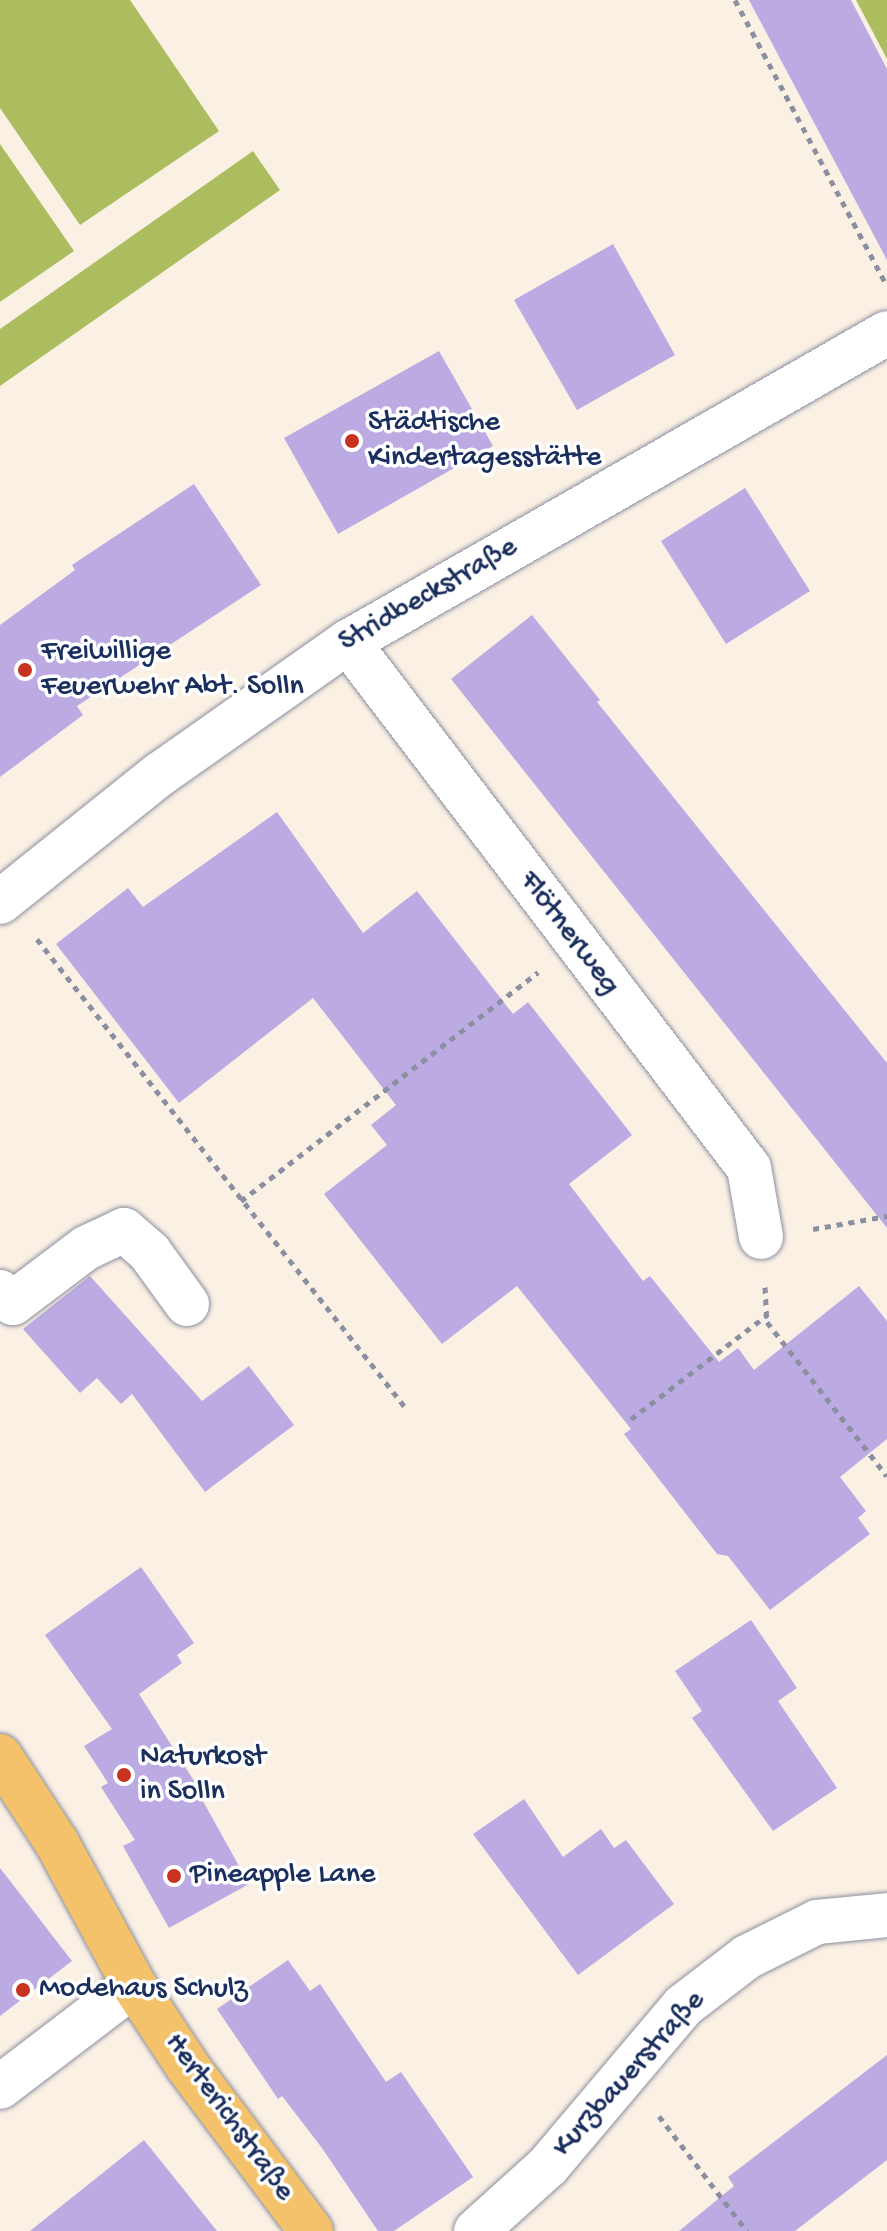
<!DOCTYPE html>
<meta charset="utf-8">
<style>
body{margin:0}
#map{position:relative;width:887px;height:2231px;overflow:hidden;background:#fbf0e4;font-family:"Gochi Hand",sans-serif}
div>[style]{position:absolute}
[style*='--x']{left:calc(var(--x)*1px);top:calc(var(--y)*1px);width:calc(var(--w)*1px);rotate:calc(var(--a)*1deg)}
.green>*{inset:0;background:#acbd60}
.building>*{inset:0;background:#bcaae3}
.path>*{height:5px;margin-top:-2.5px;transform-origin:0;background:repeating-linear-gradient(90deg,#8b90a1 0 6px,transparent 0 12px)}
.roads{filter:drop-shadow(0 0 2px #8b90a1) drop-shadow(0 0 2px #8b90a1)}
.minor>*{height:44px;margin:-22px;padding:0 22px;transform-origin:22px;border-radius:22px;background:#fff}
.major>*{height:44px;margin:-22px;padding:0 22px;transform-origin:22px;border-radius:22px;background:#f3c26a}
.dots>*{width:22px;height:22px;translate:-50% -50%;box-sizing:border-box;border:4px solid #fff;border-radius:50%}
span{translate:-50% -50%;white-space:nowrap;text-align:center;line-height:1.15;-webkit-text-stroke:7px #fff;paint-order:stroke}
.poi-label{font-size:30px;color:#1b2f5e}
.left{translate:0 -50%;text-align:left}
.street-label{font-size:30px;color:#1b2f5e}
</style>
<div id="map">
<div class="green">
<div style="clip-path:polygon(0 0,130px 0,219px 131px,80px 225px,0 108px)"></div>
<div style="clip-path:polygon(856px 0,887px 0,887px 59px)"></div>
<div style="clip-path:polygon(0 144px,74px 251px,0 302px)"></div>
<div style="clip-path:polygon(253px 151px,280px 190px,0 386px,0 329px)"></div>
</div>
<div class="building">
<div style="clip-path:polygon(749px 0,851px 0,887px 69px,887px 260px)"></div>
<div style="clip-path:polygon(613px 244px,675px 355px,577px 410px,514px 300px)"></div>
<div style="clip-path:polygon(439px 351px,493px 446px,338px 534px,284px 438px)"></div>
<div style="clip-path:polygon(194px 484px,261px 585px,77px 706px,83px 715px,0 777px,0 625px,75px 570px,72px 565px)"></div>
<div style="clip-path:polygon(745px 488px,810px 591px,726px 644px,661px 541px)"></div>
<div style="clip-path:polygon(532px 615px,600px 700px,597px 702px,887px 1063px,887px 1228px,451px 679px)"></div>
<div style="clip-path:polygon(277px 812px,363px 933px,417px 891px,513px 1014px,528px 1002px,632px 1135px,569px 1184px,643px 1281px,650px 1276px,719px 1362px,738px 1348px,754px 1370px,859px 1286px,887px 1321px,887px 1439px,840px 1477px,866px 1511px,858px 1518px,870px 1534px,770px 1610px,728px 1556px,717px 1554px,624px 1434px,631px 1429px,517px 1286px,442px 1344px,324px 1194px,387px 1145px,371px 1125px,396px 1105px,313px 998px,179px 1103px,56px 944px,128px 888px,143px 907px)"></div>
<div style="clip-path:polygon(90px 1276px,202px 1401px,249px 1366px,294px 1425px,205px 1492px,132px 1394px,121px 1404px,97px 1378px,80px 1393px,23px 1329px)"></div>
<div style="clip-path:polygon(141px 1567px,194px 1643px,177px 1655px,182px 1663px,139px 1694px,201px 1792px,199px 1794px,249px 1884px,169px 1928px,123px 1846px,135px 1840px,101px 1787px,108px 1783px,84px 1746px,112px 1729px,45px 1635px)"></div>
<div style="clip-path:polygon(751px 1620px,797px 1688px,778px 1701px,837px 1788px,773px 1831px,692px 1718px,702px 1711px,675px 1671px)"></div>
<div style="clip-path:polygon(524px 1799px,563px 1857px,601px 1829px,614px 1848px,626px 1840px,674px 1904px,578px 1975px,473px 1834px)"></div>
<div style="clip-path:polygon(0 1868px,72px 1961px,0 2016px)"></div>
<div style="clip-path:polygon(288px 1960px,310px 1991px,320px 1984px,386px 2082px,401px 2072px,473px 2177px,394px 2231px,378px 2231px,322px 2148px,282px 2096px,278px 2099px,217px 2009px)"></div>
<div style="clip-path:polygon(887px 2055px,887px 2160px,795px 2231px,679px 2231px,734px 2186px,728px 2177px)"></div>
<div style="clip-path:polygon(144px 2140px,217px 2231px,30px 2231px)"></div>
</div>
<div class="path">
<div style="--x:735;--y:0;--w:319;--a:62"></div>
<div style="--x:37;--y:939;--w:595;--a:51.82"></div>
<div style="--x:241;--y:1201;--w:375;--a:-37.6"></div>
<div style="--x:813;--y:1229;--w:75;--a:-10"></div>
<div style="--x:765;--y:1287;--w:35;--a:87"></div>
<div style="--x:767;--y:1322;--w:195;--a:52.1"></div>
<div style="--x:631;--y:1419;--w:171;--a:-37.4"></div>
<div style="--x:659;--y:2116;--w:145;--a:52.6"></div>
</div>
<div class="roads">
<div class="minor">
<div style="--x:348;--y:642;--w:661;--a:52.68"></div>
<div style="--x:749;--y:1168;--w:70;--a:80.1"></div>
<div style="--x:0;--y:902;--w:205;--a:-38.7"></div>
<div style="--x:160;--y:774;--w:230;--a:-35.1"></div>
<div style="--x:348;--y:642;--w:621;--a:-29.82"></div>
<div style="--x:0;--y:1292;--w:17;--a:40"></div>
<div style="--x:13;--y:1303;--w:91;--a:-37"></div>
<div style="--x:86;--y:1248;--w:42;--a:-25.3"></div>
<div style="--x:124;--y:1230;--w:35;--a:41"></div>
<div style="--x:150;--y:1253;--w:63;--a:54"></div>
<div style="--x:0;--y:2087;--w:168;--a:-37.3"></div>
<div style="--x:476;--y:2231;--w:97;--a:-42.1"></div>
<div style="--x:548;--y:2166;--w:209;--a:-49.8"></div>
<div style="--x:683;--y:2006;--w:81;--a:-37.4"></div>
<div style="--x:747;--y:1957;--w:78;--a:-26.6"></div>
<div style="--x:817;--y:1922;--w:70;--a:-5.7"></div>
</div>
<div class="major">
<div style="--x:0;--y:1756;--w:104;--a:56.8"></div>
<div style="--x:57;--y:1843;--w:162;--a:61.5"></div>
<div style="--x:134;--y:1985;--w:98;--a:56.6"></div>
<div style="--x:188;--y:2067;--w:205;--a:53.1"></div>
</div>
</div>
<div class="dots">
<div style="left:352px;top:441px;background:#c8321e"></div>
<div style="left:25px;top:670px;background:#c8321e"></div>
<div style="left:124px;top:1775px;background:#c8321e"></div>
<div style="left:174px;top:1876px;background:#c8321e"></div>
<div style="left:23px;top:1990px;background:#c8321e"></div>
</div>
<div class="poi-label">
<span class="left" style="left:368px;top:441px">Städtische<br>Kindertagesstätte</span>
<span class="left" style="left:41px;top:670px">Freiwillige<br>Feuerwehr Abt. Solln</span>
<span class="left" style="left:140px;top:1775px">Naturkost<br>in Solln</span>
<span class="left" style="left:190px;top:1876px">Pineapple Lane</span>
<span class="left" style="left:39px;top:1990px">Modehaus Schulz</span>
</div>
<div class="street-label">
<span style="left:429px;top:596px;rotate:-30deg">Stridbeckstraße</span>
<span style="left:568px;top:934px;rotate:53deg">Flötnerweg</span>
<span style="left:630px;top:2075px;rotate:-48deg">Kurzbauerstraße</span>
<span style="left:228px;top:2118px;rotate:54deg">Herterichstraße</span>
</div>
</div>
